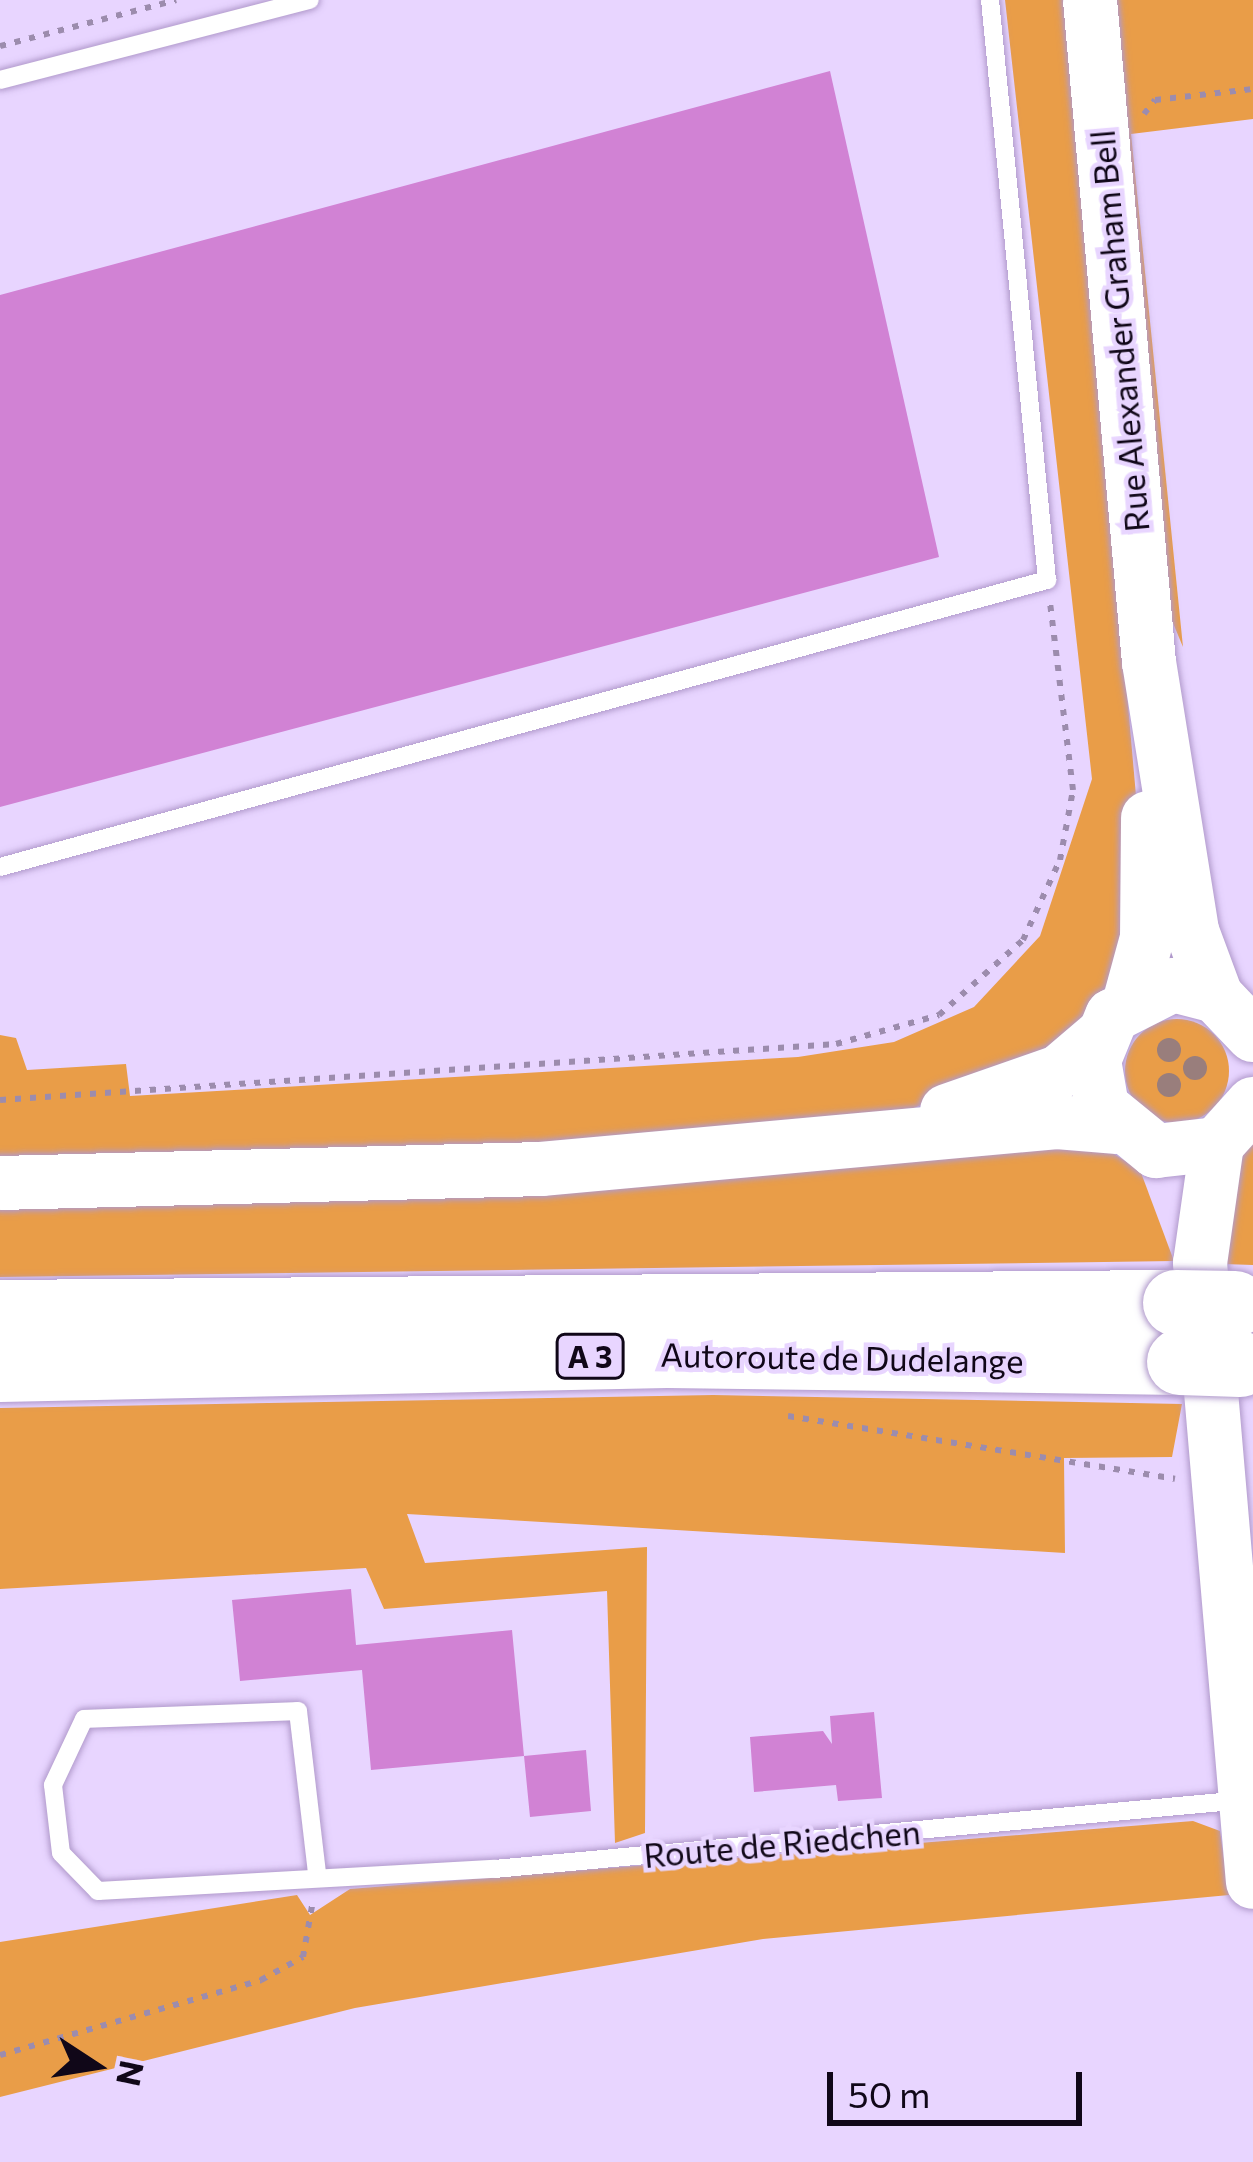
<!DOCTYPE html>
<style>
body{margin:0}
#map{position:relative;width:1253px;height:2162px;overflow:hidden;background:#e8d5ff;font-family:Commissioner,sans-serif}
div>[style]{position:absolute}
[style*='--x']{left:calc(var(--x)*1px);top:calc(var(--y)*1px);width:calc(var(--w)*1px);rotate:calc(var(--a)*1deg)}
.green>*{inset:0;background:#e99d48}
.round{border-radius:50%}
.building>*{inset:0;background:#d182d4}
.path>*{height:6px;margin-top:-3px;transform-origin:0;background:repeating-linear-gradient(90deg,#9c8cad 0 6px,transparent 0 15px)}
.roads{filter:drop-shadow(0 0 3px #b19acc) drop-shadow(0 0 3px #b19acc)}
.service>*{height:18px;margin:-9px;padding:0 9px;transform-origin:9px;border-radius:9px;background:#fff}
.secondary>*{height:54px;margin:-27px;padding:0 27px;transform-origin:27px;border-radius:27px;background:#fff}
.motorway>*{height:66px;margin:-33px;padding:0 33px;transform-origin:33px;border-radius:33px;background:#fff}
.bridges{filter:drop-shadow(0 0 3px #b19acc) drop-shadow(0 0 3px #b19acc)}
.motorway-bridge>*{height:66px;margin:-33px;padding:0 33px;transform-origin:33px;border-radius:33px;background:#fff}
.trees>*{width:24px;height:24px;margin:-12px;border-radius:50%;background:#997e7c}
span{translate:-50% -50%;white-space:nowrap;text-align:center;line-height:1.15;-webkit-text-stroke:9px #e8d5ff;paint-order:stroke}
.shield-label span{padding:3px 9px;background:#e8d5ff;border:3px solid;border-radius:9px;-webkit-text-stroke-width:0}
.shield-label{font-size:30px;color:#100718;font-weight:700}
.street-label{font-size:33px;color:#100718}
.north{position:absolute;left:36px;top:2006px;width:120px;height:120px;-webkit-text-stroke:9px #e8d5ff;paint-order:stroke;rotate:102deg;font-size:33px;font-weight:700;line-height:48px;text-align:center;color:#100718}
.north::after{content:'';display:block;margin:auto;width:42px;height:54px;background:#100718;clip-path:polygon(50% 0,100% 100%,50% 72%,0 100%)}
.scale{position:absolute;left:827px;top:2072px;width:255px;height:54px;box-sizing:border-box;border:6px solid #100718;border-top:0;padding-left:15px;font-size:36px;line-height:42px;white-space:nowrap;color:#100718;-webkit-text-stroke:9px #e8d5ff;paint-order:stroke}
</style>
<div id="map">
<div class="green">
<div style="clip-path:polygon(1005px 0,1066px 0,1137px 807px,1128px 959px,1073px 1041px,914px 1108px,539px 1151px,0 1165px,0 1035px,16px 1038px,27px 1070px,126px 1064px,130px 1096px,798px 1057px,894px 1042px,974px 1007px,1040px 936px,1092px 779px)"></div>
<div style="clip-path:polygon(1111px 0,1253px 0,1253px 119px,1131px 134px,1183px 647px,1170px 616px)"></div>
<div class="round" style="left:1125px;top:1019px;width:104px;height:104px"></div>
<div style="clip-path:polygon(1253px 1141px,1253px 1265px,1223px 1264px,1238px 1159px)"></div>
<div style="clip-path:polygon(1043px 1143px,1101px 1146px,1140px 1170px,1174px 1261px,0 1277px,0 1202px)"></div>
<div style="clip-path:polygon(713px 1395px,1182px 1404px,1172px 1457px,1064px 1458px,1065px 1553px,407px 1514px,425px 1563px,647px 1547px,645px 1833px,615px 1843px,607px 1591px,384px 1609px,366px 1568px,0 1589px,0 1408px)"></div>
<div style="clip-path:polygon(1193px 1821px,1220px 1831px,1229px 1895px,763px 1939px,355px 2008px,0 2097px,0 1942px,297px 1895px,310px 1915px,350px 1889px)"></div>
</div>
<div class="building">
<div style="clip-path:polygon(830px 71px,939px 557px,0 807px,0 295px)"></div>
<div style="clip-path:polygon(351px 1589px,356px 1645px,512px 1630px,524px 1756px,586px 1750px,591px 1811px,530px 1817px,524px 1756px,371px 1770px,362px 1670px,240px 1681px,232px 1600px)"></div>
<div style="clip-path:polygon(874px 1712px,882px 1798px,838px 1801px,836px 1785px,754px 1792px,750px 1737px,823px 1731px,832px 1744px,830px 1716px)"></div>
</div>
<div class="path">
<div style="--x:0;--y:46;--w:182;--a:-14.6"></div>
<div style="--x:1144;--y:114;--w:18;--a:-52"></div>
<div style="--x:1155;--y:100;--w:99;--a:-6.4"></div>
<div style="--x:0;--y:1100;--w:838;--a:-3.83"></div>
<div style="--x:836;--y:1044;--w:107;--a:-15.7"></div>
<div style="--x:939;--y:1015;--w:113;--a:-41.8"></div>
<div style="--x:1023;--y:940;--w:88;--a:-65.2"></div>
<div style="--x:1060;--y:860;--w:71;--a:-79.5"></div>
<div style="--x:1073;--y:790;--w:188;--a:-97"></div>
<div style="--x:788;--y:1416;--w:392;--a:9.2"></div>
<div style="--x:0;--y:2055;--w:272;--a:-16"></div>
<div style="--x:261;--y:1980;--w:48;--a:-28.7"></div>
<div style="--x:303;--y:1957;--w:52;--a:-80"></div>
</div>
<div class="roads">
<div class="service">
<div style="--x:0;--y:80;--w:320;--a:-14.5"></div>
<div style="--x:0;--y:867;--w:1086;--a:-15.33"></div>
<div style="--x:1047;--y:580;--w:583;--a:-95.61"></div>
<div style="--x:317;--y:1873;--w:163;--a:-96.7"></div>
<div style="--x:298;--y:1711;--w:214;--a:177.9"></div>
<div style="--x:84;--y:1719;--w:73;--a:115.2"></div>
<div style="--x:53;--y:1785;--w:68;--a:83.3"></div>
<div style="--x:61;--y:1853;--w:53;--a:45.8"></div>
<div style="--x:98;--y:1891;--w:397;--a:-3.2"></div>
<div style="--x:494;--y:1869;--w:753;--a:-5.26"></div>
</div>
<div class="secondary">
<div style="--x:1090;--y:0;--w:665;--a:84.91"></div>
<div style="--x:1149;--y:662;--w:272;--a:80.9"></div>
<div style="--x:1192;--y:931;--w:69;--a:69.7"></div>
<div style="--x:1130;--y:1000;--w:64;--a:-74.7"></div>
<div style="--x:1147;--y:938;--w:120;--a:-89.5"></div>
<div style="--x:1253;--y:1035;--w:54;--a:-133.5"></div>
<div style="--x:1216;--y:996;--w:44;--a:-165.7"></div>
<div style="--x:1173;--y:985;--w:68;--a:153.1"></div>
<div style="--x:1112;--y:1016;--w:48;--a:112.2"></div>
<div style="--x:1094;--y:1060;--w:48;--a:80.3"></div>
<div style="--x:1102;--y:1107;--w:70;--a:39.2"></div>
<div style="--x:1156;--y:1151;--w:61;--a:-6.5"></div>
<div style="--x:1217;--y:1144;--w:54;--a:-48"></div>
<div style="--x:947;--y:1111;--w:119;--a:-19.2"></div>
<div style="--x:1059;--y:1072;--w:54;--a:-40.5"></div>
<div style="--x:1217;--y:1144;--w:120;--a:98.1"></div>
<div style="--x:1200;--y:1263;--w:621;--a:85.11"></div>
<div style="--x:0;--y:1183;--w:541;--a:-1.48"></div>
<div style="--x:541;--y:1169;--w:518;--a:-5.2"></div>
<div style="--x:1057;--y:1122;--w:58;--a:4.9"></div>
</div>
<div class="motorway">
<div style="--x:0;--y:1313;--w:1176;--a:-0.49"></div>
<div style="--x:0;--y:1369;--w:667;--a:-1.2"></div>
<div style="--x:667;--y:1355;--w:513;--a:0.78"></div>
</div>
</div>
<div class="bridges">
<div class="motorway-bridge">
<div style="--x:1176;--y:1303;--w:59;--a:1"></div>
<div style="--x:1180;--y:1362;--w:60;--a:1.9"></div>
</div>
</div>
<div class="trees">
<div style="left:1169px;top:1050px"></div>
<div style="left:1195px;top:1068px"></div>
<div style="left:1169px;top:1085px"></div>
</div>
<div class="shield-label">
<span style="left:590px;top:1356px">A 3</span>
</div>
<div class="street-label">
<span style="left:1119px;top:331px;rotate:-95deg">Rue Alexander Graham Bell</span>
<span style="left:842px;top:1357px;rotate:1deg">Autoroute de Dudelange</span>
<span style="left:782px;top:1843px;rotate:-5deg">Route de Riedchen</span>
</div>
<div class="north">N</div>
<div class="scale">50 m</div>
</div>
